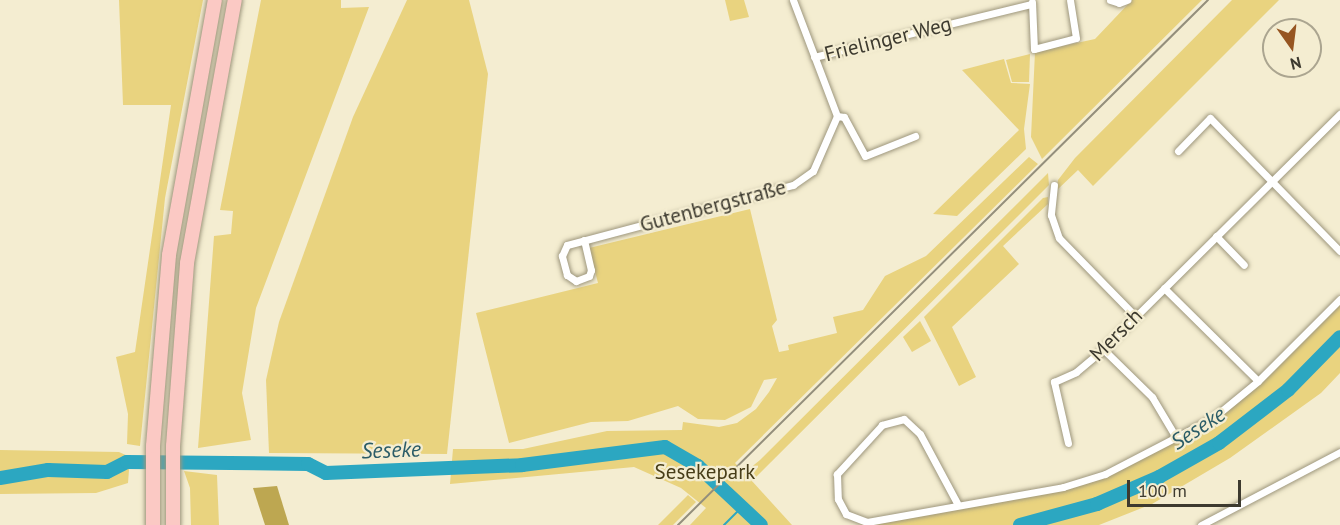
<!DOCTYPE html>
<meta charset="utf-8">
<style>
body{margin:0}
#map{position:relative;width:1340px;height:525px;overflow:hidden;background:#f4edd1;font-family:"PT Sans",sans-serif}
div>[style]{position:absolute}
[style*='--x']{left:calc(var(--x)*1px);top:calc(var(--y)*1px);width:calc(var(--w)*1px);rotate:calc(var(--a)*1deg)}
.green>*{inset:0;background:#e9d37f}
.forest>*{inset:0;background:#bda751}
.stream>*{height:2px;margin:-1px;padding:0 1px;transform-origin:1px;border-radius:1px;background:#2ca7c1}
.river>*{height:14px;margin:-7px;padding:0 7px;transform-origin:7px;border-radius:7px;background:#2ca7c1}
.roads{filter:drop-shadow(0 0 2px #9e977d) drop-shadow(0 0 2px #9e977d)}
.street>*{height:7px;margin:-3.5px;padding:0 3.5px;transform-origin:3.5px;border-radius:3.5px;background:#fff}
.highway>*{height:14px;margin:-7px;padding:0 7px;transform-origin:7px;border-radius:7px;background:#fbc9c4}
.rail>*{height:2px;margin:-1px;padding:0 1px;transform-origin:1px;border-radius:1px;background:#948f7c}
span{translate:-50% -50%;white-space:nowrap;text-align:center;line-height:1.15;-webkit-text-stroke:4.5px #f4edd1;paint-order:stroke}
.street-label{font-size:21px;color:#3d3a2f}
.park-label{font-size:21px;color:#473d18}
.water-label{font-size:22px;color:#2b5c67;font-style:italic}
.north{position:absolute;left:1262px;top:18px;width:60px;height:60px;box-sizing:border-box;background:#f4edd1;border:2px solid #aba590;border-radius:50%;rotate:166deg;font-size:16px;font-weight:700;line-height:24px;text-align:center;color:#3d3a2f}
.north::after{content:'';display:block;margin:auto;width:21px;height:27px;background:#965521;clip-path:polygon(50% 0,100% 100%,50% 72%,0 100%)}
.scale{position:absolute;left:1127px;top:480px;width:114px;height:27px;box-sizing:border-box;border:3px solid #3d3a2f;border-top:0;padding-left:8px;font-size:18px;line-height:21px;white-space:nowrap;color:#3d3a2f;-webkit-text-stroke:4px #f4edd1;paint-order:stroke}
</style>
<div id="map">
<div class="green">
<div style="clip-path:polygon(119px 0,203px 0,165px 198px,140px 446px,127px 444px,128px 414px,116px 357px,135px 352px,171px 105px,123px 105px)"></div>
<div style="clip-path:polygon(261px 0,341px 0,341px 8px,369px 7px,256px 308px,242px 393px,251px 440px,198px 448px,214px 236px,231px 234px,233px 211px,220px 210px)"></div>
<div style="clip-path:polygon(407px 0,469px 0,488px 74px,447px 454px,269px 453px,266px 380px,279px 322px,353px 117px)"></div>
<div style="clip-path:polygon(725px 0,744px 0,749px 17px,730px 21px)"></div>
<div style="clip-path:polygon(1132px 0,1202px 0,1042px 159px,1031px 137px,1035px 52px,1095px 39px)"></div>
<div style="clip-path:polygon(1232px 0,1279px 0,1093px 186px,1078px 170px,1057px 190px,1058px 180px,1075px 158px)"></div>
<div style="clip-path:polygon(1030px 54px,1029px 82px,1012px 82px,1006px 60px)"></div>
<div style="clip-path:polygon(1004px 59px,1011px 83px,1030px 84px,1024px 129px,1026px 149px,957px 216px,933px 214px,1019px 130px,962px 70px)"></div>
<div style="clip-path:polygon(1029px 157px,1038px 164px,735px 463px,744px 473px,760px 460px,1048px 173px,1049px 185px,752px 481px,792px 525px,690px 525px,706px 508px,681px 488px,634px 467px,450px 484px,453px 449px,523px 449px,607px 431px,682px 430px,683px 422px,719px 427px,737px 423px,756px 409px,769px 392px,777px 378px,764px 380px,751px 407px,725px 420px,698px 419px,678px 406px,628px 421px,591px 422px,509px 443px,476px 313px,598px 283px,589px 248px,750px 209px,777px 320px,772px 326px,779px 352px,789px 350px,788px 345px,837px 333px,833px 317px,863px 310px,885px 276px,926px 256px)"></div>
<div style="clip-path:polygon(1048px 197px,1048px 204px,1003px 246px,1019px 264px,952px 327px,976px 377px,959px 386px,924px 317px,1043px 198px)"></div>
<div style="clip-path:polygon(1340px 301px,1340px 373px,1321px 393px,1230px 458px,1152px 504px,1099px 525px,860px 525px,1108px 475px,1213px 420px)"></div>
<div style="clip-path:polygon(920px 321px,931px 341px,912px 352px,903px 337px)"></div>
<div style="clip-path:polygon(0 450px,119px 452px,130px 457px,128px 483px,96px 493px,0 494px)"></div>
<div style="clip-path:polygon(184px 471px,217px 475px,219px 525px,191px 525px,190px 488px)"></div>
<div style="clip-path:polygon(688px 495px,696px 502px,673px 525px,658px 525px)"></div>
</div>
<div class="forest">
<div style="clip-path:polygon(277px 486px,289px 525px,265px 525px,253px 488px)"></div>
</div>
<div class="stream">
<div style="--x:724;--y:525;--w:25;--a:-45"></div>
</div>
<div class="river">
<div style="--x:0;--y:478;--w:49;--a:-9.5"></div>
<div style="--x:48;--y:470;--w:59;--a:1.9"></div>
<div style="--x:107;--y:472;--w:22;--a:-27"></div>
<div style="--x:127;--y:462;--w:181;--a:0.6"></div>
<div style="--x:308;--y:464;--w:20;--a:27"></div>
<div style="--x:326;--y:473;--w:196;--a:-2.3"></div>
<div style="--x:522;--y:465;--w:144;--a:-7.2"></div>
<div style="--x:665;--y:447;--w:38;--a:30"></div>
<div style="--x:698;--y:466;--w:86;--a:43.1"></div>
<div style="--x:1020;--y:525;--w:80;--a:-15.3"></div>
<div style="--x:1097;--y:504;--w:68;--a:-23.5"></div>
<div style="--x:1159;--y:477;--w:69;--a:-29.5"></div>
<div style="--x:1219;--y:443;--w:87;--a:-37.5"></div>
<div style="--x:1288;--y:390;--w:74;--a:-45.5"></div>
</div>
<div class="roads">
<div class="street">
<div style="--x:1110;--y:0;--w:9;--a:18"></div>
<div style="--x:1119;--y:3;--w:9;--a:-21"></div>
<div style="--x:1032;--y:2;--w:47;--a:87.6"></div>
<div style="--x:1034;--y:49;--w:43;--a:-14.7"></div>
<div style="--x:1076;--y:38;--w:38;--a:-99"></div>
<div style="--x:814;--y:57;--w:224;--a:-13.7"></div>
<div style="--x:837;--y:116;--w:7;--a:8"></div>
<div style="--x:844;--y:117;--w:44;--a:61.7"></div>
<div style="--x:865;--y:156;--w:54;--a:-21.8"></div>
<div style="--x:1178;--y:151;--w:46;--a:-45.9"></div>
<div style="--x:1210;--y:118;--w:186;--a:45.7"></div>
<div style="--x:1054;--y:185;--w:30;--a:96"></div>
<div style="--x:1051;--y:215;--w:24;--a:71"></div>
<div style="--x:1059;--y:238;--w:109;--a:45.7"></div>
<div style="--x:1216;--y:236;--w:40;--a:46"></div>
<div style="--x:584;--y:240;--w:31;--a:77"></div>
<div style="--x:591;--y:270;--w:6;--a:108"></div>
<div style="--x:589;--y:276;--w:14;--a:159"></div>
<div style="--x:576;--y:281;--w:11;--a:-146"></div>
<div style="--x:567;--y:275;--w:20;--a:-105"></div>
<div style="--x:562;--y:256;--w:12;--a:-66"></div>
<div style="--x:567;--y:245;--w:234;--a:-14.9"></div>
<div style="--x:793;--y:185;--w:24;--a:-35"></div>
<div style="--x:813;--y:171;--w:60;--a:-66.4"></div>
<div style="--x:837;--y:116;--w:124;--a:-110.8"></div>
<div style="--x:1164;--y:288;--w:132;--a:44.7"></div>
<div style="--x:1103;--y:349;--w:69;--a:44.4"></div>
<div style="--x:1152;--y:397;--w:49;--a:59.2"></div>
<div style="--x:1068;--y:443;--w:63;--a:-102.9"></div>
<div style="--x:1054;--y:382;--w:24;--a:-24"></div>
<div style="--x:1076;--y:372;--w:35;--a:-40"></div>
<div style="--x:1103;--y:349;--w:334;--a:-44.8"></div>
<div style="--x:957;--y:503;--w:78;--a:-118.2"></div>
<div style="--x:920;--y:434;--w:22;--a:-137"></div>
<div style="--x:904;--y:419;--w:23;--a:165"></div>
<div style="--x:882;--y:425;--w:67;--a:132.6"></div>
<div style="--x:837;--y:474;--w:25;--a:88"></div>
<div style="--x:838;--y:499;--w:17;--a:62"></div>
<div style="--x:846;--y:514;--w:22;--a:21"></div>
<div style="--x:867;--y:522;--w:199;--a:-10.1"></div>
<div style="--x:1063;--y:487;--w:44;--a:-17.2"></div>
<div style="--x:1105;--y:474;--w:122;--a:-27.4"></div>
<div style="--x:1213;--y:418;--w:58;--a:-39.4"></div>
<div style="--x:1258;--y:381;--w:116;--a:-45"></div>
<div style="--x:1201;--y:525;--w:157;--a:-27.7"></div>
</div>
<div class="highway">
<div style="--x:153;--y:525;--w:79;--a:-90"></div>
<div style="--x:153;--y:446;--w:192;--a:-85.2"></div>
<div style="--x:169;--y:255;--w:259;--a:-79.8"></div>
<div style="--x:173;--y:525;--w:79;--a:-90"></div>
<div style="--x:173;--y:446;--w:184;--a:-85.6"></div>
<div style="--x:187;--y:263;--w:267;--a:-79.7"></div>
</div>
</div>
<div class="rail">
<div style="--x:678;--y:525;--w:746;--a:-44.73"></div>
</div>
<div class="street-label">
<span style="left:888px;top:39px;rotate:-14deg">Frielinger Weg</span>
<span style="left:713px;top:206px;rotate:-15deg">Gutenbergstraße</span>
<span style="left:1116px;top:335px;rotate:-45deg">Mersch</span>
</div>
<div class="park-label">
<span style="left:705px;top:472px">Sesekepark</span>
</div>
<div class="water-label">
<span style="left:1198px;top:428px;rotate:-33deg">Seseke</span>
<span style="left:391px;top:450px;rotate:-2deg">Seseke</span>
</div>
<div class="north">N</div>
<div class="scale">100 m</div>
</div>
